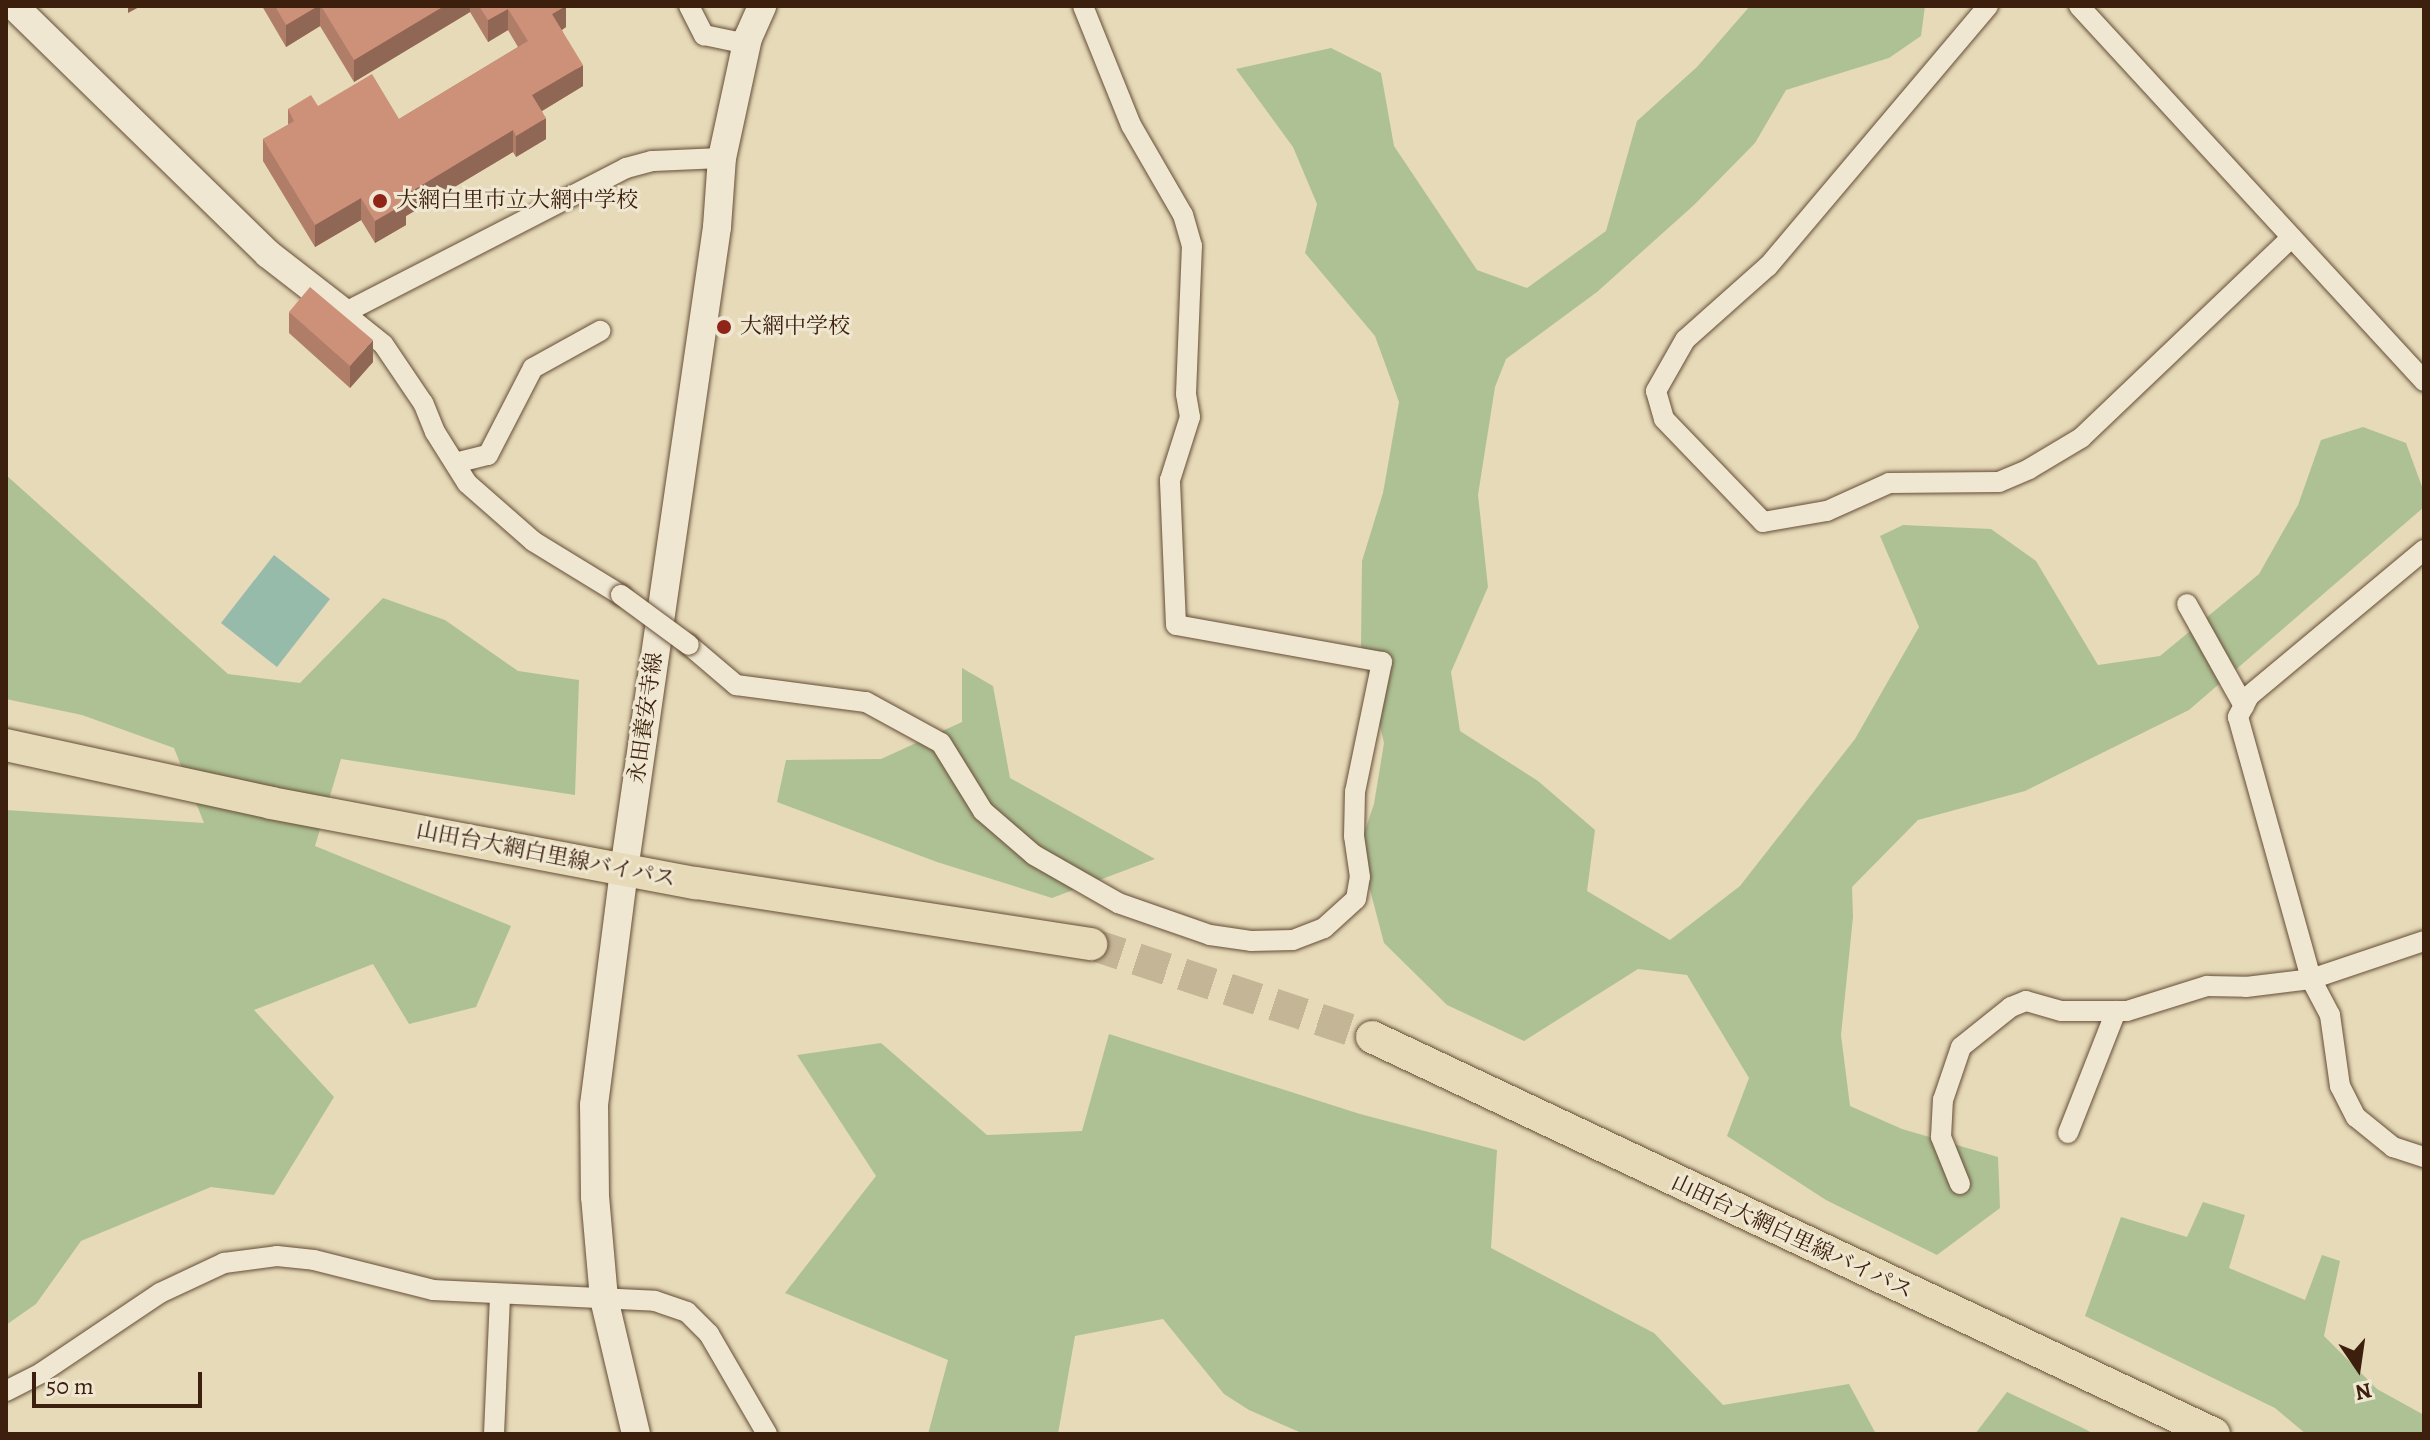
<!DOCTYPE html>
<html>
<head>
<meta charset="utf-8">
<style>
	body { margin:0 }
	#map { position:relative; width:2430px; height:1440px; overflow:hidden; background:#e6dab8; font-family:Alegreya,"Noto Serif JP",serif }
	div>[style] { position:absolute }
	.green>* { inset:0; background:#aec194 }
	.water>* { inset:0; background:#97bbaa }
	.primary-tunnel>* { height:32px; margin-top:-16px; transform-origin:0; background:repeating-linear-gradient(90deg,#c4b596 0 32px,transparent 0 48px) }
	.roads { filter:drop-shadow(0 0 2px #664e38) drop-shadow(0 0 2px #664e38) }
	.street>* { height:20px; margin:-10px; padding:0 10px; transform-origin:10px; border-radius:10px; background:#efe7d1 }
	.secondary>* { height:28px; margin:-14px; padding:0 14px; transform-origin:14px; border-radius:14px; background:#efe7d1 }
	.primary>* { height:32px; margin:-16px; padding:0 16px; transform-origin:16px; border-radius:16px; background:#e6dab8 }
	.bridges { filter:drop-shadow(0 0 2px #664e38) drop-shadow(0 0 2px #664e38) }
	.street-bridge>* { height:20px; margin:-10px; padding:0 10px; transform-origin:10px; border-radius:10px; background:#efe7d1 }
	.wall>* { inset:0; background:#b07d68 }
	.shaded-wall>* { inset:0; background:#906655 }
	.building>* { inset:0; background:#cd9179 }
	.dots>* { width:22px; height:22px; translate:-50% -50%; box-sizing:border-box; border:4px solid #efe7d1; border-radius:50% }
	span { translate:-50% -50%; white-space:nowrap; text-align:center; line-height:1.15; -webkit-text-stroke:6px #efe7d1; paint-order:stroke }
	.poi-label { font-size:22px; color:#3c200d }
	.left { translate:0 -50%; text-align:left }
	.street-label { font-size:22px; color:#3c200d }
	.frame { position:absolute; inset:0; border:8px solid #3c200d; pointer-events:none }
	.north { position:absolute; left:2318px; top:1328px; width:80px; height:80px; -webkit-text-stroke:6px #efe7d1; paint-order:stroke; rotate:167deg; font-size:22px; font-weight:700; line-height:32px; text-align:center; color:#3c200d }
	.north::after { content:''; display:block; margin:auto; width:28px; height:36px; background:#3c200d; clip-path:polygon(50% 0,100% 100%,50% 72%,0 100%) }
	.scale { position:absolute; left:32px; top:1372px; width:170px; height:36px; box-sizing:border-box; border:4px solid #3c200d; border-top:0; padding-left:10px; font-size:24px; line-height:28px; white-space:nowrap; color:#3c200d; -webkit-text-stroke:6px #efe7d1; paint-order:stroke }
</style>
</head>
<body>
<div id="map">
	<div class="green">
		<div style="clip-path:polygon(1750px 6px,1925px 6px,1921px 36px,1889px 58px,1786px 90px,1755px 143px,1694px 205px,1597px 292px,1506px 359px,1495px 387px,1478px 495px,1488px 587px,1451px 672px,1460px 731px,1538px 781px,1595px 830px,1587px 891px,1670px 940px,1740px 886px,1855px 739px,1919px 627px,1880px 536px,1903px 525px,1991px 529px,2036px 561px,2098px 665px,2160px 656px,2259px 574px,2298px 505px,2321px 440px,2363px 427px,2406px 443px,2424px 492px,2424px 507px,2189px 710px,2025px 791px,1918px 820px,1852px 887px,1853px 917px,1841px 1035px,1850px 1106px,1902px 1129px,1998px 1157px,2000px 1208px,1937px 1255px,1826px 1200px,1727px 1136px,1749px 1078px,1687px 975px,1638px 969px,1524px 1041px,1447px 1005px,1384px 943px,1359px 848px,1374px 804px,1384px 743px,1361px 645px,1362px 561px,1383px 493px,1399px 402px,1375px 336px,1305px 253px,1317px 204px,1293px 147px,1236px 69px,1331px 48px,1381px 73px,1394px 146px,1477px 270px,1527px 288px,1606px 231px,1637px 121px,1697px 67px)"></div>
		<div style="clip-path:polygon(6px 475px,228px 674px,300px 683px,383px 598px,445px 620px,518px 671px,579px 680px,575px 795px,341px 759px,315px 846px,511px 926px,476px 1007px,409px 1024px,373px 964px,254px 1010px,334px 1097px,274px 1195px,211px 1187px,81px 1241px,36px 1304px,6px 1325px,6px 810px,204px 823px,174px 748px,82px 715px,6px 699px)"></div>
		<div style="clip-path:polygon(962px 668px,993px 686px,1010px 778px,1155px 859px,1052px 898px,937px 862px,777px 802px,786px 760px,881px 759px,962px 722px)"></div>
		<div style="clip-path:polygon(1109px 1034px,1360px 1114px,1497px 1150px,1491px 1248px,1654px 1333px,1723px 1405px,1849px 1384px,1876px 1434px,1304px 1434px,1249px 1410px,1224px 1394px,1163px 1319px,1075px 1336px,1058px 1434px,928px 1434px,948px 1360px,785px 1293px,876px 1176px,797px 1055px,881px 1043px,987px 1135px,1082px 1131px)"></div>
		<div style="clip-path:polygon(2203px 1202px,2245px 1215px,2229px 1268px,2305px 1300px,2322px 1255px,2340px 1261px,2324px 1336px,2377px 1389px,2424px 1415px,2424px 1434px,2306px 1434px,2275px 1408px,2085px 1316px,2121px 1217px,2187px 1237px)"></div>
		<div style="clip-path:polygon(2007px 1392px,2083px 1428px,2094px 1434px,1975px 1434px)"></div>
	</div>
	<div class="water">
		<div style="clip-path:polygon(274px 555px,330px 599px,277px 667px,221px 623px)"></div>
	</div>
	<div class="primary-tunnel">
		<div style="left:1091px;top:944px;width:296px;rotate:18.3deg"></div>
	</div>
	<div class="roads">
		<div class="street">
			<div style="left:689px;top:6px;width:33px;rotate:63deg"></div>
			<div style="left:704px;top:35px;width:44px;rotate:11.8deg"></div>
			<div style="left:1988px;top:6px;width:341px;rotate:130.2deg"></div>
			<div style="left:1768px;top:266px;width:111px;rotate:138.3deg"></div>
			<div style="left:1685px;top:340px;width:59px;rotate:119.6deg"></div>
			<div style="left:1656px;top:391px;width:29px;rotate:74deg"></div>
			<div style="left:1664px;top:419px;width:143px;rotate:46.1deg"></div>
			<div style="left:1763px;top:522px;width:65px;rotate:-9.8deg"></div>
			<div style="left:1827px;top:511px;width:68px;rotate:-24.3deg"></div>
			<div style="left:1889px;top:483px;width:110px;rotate:-0.5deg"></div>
			<div style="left:1999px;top:482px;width:33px;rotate:-23deg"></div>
			<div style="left:2029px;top:469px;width:61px;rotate:-30.8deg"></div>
			<div style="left:2081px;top:438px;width:291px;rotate:-43.6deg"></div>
			<div style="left:2079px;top:6px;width:510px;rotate:47.39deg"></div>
			<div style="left:455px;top:463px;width:34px;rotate:-14deg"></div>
			<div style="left:488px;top:455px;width:98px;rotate:-62.7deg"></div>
			<div style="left:533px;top:368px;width:77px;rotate:-28.9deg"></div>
			<div style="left:2424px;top:550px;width:228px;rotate:140.2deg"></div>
			<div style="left:2249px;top:696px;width:24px;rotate:118deg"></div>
			<div style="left:2238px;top:717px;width:272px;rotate:74.4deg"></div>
			<div style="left:2311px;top:979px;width:41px;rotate:62.2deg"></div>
			<div style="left:2330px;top:1015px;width:72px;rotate:82deg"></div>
			<div style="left:2340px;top:1086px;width:35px;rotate:63deg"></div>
			<div style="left:2356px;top:1117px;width:48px;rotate:39deg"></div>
			<div style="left:2393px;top:1147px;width:33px;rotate:18deg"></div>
			<div style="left:621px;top:595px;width:103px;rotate:-148.5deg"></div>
			<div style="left:533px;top:541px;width:88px;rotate:-138.7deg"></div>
			<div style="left:467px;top:483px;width:60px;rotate:-122.1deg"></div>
			<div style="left:435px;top:432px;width:31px;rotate:-112deg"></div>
			<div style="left:423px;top:403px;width:71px;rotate:-124.1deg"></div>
			<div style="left:383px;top:344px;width:50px;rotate:-141.5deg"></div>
			<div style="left:344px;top:313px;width:317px;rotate:-27.2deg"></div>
			<div style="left:626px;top:168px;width:27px;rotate:-15deg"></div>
			<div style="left:652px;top:161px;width:70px;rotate:-2.5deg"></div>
			<div style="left:2187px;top:604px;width:117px;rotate:60.8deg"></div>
			<div style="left:689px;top:645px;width:62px;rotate:40.4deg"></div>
			<div style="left:736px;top:685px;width:131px;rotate:7.5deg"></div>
			<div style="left:866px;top:702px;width:85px;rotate:28.7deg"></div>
			<div style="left:941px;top:743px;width:80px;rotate:58.3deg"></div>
			<div style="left:983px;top:811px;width:67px;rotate:40.8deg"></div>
			<div style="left:1034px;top:855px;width:97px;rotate:29.7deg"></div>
			<div style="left:1118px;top:903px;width:97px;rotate:19.2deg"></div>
			<div style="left:1210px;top:935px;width:41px;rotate:8.3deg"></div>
			<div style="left:1251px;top:941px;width:42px;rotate:-1.4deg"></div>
			<div style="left:1293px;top:940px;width:33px;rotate:-21deg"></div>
			<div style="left:1324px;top:928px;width:43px;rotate:-42.2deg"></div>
			<div style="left:1356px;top:899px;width:22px;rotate:-80deg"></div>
			<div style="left:1360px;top:877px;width:41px;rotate:-98.3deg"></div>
			<div style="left:1354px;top:836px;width:44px;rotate:-88.7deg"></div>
			<div style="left:1355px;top:792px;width:133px;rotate:-78.3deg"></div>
			<div style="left:1382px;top:662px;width:209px;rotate:-169.8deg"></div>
			<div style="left:1176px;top:625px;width:145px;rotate:-92.4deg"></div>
			<div style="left:1170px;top:480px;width:66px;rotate:-72.4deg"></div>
			<div style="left:1190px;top:417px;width:23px;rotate:-100deg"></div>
			<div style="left:1186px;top:394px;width:148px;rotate:-87.7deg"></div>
			<div style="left:1192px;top:246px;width:32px;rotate:-106deg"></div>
			<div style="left:1183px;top:215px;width:104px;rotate:-120deg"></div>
			<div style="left:1131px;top:125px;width:128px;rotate:-112deg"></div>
			<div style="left:2068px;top:1133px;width:131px;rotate:-68.5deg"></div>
			<div style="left:1960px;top:1184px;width:51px;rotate:-112deg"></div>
			<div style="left:1941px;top:1137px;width:37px;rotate:-87deg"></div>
			<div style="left:1943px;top:1100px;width:56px;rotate:-71.2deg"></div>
			<div style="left:1961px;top:1047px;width:64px;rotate:-38.7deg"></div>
			<div style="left:2011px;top:1007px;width:16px;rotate:-22deg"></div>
			<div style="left:2026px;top:1001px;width:36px;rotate:16deg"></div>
			<div style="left:2061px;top:1011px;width:66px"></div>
			<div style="left:2127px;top:1011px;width:84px;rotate:-17.4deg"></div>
			<div style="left:2207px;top:986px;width:39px;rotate:1deg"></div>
			<div style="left:2246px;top:987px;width:65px;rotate:-7deg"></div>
			<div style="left:2311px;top:979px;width:119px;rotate:-18.6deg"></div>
			<div style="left:6px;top:1391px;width:39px;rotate:-27deg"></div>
			<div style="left:41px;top:1373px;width:143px;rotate:-33.9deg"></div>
			<div style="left:160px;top:1293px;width:71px;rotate:-25.1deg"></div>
			<div style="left:224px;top:1263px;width:53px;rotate:-7.5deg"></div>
			<div style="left:277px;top:1256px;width:37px;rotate:6deg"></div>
			<div style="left:314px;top:1260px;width:123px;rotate:14.1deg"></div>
			<div style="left:433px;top:1290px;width:222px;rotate:2.8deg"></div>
			<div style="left:655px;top:1301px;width:34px;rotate:19deg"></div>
			<div style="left:687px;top:1312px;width:31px;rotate:45deg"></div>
			<div style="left:709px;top:1334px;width:116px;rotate:59.9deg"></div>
			<div style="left:494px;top:1434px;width:140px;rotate:-87.5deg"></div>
		</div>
		<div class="secondary">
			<div style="left:14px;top:6px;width:355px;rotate:44.3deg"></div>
			<div style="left:268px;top:254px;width:96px;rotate:37.8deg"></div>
			<div style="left:636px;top:1434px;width:139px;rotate:-103.3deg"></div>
			<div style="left:604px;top:1299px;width:102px;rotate:-95deg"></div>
			<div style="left:595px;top:1197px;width:92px;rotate:-90.6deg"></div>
			<div style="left:594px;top:1105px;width:237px;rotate:-82.7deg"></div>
			<div style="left:624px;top:870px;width:650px;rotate:-81.77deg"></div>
			<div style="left:717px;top:227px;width:69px;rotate:-85.9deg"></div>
			<div style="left:722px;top:158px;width:123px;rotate:-77.8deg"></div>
			<div style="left:748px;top:38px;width:35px;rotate:-66deg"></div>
		</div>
		<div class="primary">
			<div style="left:6px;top:745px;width:271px;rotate:12.3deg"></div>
			<div style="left:271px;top:803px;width:432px;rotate:10.7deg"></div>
			<div style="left:696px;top:883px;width:400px;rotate:8.8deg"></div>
			<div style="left:1372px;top:1037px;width:931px;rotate:25.24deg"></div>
		</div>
	</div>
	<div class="bridges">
		<div class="street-bridge">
			<div style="left:621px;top:595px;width:84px;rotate:36.3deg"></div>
		</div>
	</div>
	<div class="wall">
		<div style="clip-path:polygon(262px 6px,566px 6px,566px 27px,562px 30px,583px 86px,542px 111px,546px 139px,516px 157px,513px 152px,406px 216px,406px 225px,375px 243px,361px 220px,315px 247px,263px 161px,263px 139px,288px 125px,288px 109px,318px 106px,399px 119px,518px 47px,508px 30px,488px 42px,470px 12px,354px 82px,320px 26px,286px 47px)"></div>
		<div style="clip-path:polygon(289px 312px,373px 362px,350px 388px,289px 333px)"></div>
	</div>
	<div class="shaded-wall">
		<div style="clip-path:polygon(128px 6px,141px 6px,128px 13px)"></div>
		<div style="clip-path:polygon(318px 6px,320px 6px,320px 26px,286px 47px,286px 25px)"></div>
		<div style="clip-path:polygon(444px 6px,470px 6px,470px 12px,354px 82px,354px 60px)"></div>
		<div style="clip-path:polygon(566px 6px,566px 27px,552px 36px,552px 14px)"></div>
		<div style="clip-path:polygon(508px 9px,508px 30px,488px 42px,488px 20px)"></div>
		<div style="clip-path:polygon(583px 65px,583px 86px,532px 117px,532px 95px)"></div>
		<div style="clip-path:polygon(546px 118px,546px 139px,516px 157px,516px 136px)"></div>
		<div style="clip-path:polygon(513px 130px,513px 152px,406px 216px,406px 225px,375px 243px,375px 221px,402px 197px)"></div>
		<div style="clip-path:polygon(361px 198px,361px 220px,315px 247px,315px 225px)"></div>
		<div style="clip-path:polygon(373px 340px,373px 362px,350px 388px,350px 366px)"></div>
	</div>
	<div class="building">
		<div style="clip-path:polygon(275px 6px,318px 6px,286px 25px)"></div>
		<div style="clip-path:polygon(321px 6px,444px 6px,354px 60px)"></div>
		<div style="clip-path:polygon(479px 6px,566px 6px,552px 14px,583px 65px,532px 95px,546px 118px,516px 136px,513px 130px,402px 197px,406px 203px,375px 221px,361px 198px,315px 225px,263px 139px,294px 121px,288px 109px,311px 95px,318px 106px,372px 74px,399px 119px,528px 41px,508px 9px,488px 20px)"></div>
		<div style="clip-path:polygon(310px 287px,373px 340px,350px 366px,289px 312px)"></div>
	</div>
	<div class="dots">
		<div style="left:380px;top:201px;background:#8f2418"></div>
		<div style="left:724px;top:327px;background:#8f2418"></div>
	</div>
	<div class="poi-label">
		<span class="left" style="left:396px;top:201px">大網白里市立大網中学校</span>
		<span class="left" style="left:740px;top:327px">大網中学校</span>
	</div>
	<div class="street-label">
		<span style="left:646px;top:718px;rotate:-82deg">永田養安寺線</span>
		<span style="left:546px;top:855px;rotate:11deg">山田台大網白里線バイパス</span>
		<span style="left:1792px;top:1237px;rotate:25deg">山田台大網白里線バイパス</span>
	</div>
	<div class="frame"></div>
	<div class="north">N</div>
	<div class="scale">50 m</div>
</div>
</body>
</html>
